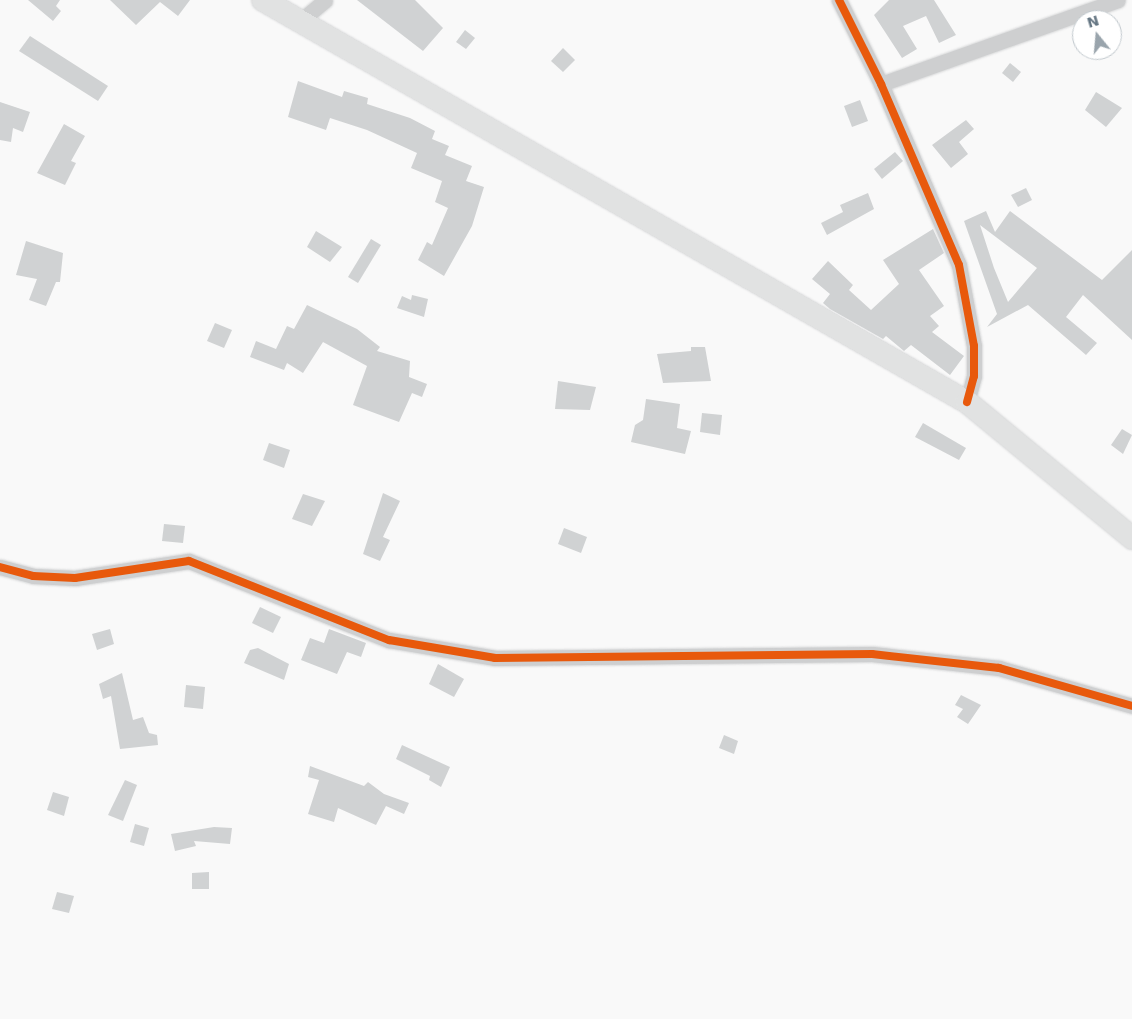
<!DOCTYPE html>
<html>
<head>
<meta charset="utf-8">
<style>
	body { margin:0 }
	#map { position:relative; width:1132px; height:1019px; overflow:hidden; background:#f9f9f9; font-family:"DejaVu Sans",sans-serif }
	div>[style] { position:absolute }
	.building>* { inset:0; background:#d0d2d3 }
	.roads { filter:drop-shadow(0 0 1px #d5d6d7) drop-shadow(0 0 1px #d5d6d7) }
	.minor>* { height:15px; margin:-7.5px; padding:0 7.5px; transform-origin:7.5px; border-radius:7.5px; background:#cecfd0 }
	.secondary>* { height:22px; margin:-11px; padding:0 11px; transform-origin:11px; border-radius:11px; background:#e1e2e2 }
	.cycleway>* { height:8px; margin:-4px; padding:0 4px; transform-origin:4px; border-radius:4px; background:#e8590c }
	span { translate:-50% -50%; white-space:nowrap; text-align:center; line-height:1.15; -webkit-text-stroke:5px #fff; paint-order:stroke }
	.north { position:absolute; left:1072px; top:10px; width:50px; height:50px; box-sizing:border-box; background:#fff; border:1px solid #c1c8cd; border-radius:50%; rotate:343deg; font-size:14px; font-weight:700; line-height:20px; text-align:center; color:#657683 }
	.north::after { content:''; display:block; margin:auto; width:18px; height:22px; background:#99a4ac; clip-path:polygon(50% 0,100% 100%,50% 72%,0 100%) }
</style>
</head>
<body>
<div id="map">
	<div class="building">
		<div style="clip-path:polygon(28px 0,60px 0,56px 6px,61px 11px,53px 21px)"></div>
		<div style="clip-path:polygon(110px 0,190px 0,178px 16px,160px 2px,136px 25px)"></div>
		<div style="clip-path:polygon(357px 0,415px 0,443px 28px,423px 51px)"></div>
		<div style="clip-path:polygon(889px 0,934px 0,956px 35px,939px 43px,926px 16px,903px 26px,917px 49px,902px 58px,874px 15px)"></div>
		<div style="clip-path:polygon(465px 30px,475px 38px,466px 49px,456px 42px)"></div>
		<div style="clip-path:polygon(30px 36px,108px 86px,98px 101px,19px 51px)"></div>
		<div style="clip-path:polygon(563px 48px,575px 60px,563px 72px,551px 61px)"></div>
		<div style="clip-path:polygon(1010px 63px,1021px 72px,1013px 82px,1002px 73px)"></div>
		<div style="clip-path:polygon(298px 81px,342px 97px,344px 91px,368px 98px,367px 104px,410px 118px,435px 131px,432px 139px,449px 146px,445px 155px,472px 166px,466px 181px,484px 187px,472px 226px,444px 276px,418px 260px,427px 242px,432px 245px,448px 208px,435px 202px,442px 181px,411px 168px,417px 153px,367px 130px,330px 118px,326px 130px,288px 117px)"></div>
		<div style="clip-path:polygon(1096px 92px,1122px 108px,1106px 127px,1085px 110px)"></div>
		<div style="clip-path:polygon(860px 100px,868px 121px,852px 127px,844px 106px)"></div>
		<div style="clip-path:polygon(0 102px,30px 112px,23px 132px,13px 128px,11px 142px,0 140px)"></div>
		<div style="clip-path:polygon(966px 120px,974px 129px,959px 142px,968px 154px,951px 168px,932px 145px)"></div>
		<div style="clip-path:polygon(64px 124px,85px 136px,71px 161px,76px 163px,65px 185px,37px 173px)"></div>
		<div style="clip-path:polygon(895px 152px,903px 161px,882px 179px,874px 169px)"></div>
		<div style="clip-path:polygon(1026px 188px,1032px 200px,1018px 207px,1011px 195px)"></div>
		<div style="clip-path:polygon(868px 193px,874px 209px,827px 235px,821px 223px,843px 212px,840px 205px)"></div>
		<div style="clip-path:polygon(evenodd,986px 211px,995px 232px,1010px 211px,1102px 280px,1132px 250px,1132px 340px,1083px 295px,1066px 317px,1097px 343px,1086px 355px,1028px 305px,987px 327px,997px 314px,964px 221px,986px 211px,980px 225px,1037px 268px,1008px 302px,994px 268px,980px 225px)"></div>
		<div style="clip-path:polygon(933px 229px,944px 253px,919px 270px,944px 306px,930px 316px,939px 326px,932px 332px,964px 356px,950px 375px,911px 345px,904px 351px,886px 336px,883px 339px,830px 309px,823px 303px,830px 294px,812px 279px,828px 261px,853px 285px,849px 290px,871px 310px,899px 284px,883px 260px)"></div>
		<div style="clip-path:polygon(316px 231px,342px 247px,330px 262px,307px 247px)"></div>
		<div style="clip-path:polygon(371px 239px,381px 245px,358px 283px,348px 277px)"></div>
		<div style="clip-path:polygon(26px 241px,63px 253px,60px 282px,56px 282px,46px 306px,29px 300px,37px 279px,16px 275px)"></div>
		<div style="clip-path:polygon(412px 295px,428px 299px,424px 317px,397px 308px,402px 296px,411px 300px)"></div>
		<div style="clip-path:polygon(307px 305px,357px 329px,380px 347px,377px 351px,410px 361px,409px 377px,427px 384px,422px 397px,412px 393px,399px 422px,353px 405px,367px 366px,323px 342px,303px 373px,287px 363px,284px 370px,250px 357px,256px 341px,276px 349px,287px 326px,294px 329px)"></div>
		<div style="clip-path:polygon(215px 323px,232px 330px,224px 348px,207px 341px)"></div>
		<div style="clip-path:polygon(691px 347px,705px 347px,711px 381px,663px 383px,657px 354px,691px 351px)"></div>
		<div style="clip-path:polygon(558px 381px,596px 387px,590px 410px,555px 409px)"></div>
		<div style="clip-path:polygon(646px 399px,680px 404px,677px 428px,691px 431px,685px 454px,631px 442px,635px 425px,643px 420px)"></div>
		<div style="clip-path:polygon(702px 413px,722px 415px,720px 435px,700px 432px)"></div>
		<div style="clip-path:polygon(923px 423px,966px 448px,959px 460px,915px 437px)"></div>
		<div style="clip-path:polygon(1122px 429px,1132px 435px,1123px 454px,1111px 445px)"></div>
		<div style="clip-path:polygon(269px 443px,290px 450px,284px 468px,263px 460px)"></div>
		<div style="clip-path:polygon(383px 493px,400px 501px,383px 537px,390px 540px,380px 561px,363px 554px)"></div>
		<div style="clip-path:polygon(303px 494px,325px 501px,312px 526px,292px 519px)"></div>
		<div style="clip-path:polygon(164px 524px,185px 526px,183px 543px,162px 541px)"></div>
		<div style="clip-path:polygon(564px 528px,587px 537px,581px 553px,558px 544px)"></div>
		<div style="clip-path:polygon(260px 607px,281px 617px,273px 633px,252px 623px)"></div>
		<div style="clip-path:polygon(110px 629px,114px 644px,97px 650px,92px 634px)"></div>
		<div style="clip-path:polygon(329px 629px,366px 643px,361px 657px,347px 652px,337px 674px,301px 660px,310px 638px,324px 643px)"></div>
		<div style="clip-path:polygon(258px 648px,289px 664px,284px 680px,244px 663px,250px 650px)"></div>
		<div style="clip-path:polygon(438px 664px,464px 679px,454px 697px,429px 684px)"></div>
		<div style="clip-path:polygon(122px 673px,133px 720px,143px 717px,149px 733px,157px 735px,158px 745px,120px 749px,111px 696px,103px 699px,99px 684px)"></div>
		<div style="clip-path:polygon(186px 685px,205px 687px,203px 709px,184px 707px)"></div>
		<div style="clip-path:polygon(961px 695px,981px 705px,968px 724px,957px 717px,963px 709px,955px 705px)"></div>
		<div style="clip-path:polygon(724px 735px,738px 741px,734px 754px,719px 748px)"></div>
		<div style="clip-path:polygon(402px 745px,450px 767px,441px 787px,429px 780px,430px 776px,396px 759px)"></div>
		<div style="clip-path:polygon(310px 766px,364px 786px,368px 782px,384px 794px,409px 803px,404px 814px,386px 806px,376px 825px,338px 808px,334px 822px,308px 814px,319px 780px,308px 777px)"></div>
		<div style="clip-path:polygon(125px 780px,137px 785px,123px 821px,108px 815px)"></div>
		<div style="clip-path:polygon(53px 792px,69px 797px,64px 816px,47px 810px)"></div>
		<div style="clip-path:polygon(135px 824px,149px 828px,144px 846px,130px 842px)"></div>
		<div style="clip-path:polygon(214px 827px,232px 828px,230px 844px,194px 841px,196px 846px,175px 851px,171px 834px)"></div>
		<div style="clip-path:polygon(209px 872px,209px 889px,192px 889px,192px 873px)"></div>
		<div style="clip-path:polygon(57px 892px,74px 896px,69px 913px,52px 909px)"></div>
	</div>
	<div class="roads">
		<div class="minor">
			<div style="left:839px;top:0;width:94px;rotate:63.4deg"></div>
			<div style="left:881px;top:84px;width:197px;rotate:66.7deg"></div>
			<div style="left:959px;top:265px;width:82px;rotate:79.5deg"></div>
			<div style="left:974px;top:346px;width:30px;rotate:90deg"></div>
			<div style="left:974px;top:376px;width:27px;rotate:105deg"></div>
			<div style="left:298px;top:23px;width:35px;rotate:-40deg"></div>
			<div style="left:881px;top:84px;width:251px;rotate:-19.5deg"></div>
			<div style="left:0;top:567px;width:34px;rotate:15deg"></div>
			<div style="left:33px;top:576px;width:42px;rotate:2.7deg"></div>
			<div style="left:75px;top:578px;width:115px;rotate:-8.5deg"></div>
			<div style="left:189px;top:561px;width:215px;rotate:21.6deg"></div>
			<div style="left:389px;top:640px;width:108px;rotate:9.6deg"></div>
			<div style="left:495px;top:658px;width:377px;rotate:-0.6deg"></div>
			<div style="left:872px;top:654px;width:128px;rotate:6.3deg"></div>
			<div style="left:999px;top:668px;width:138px;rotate:15.9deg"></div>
		</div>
		<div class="secondary">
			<div style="left:263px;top:0;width:811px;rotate:29.73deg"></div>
			<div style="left:967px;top:402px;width:214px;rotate:39.5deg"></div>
		</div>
	</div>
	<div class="cycleway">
		<div style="left:839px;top:0;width:94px;rotate:63.4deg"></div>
		<div style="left:881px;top:84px;width:197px;rotate:66.7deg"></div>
		<div style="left:959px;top:265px;width:82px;rotate:79.5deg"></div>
		<div style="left:974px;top:346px;width:30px;rotate:90deg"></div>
		<div style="left:974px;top:376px;width:27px;rotate:105deg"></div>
		<div style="left:0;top:567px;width:34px;rotate:15deg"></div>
		<div style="left:33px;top:576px;width:42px;rotate:2.7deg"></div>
		<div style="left:75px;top:578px;width:115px;rotate:-8.5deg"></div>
		<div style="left:189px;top:561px;width:215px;rotate:21.6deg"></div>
		<div style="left:389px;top:640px;width:108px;rotate:9.6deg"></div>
		<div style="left:495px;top:658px;width:377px;rotate:-0.6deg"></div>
		<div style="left:872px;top:654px;width:128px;rotate:6.3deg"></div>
		<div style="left:999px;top:668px;width:138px;rotate:15.9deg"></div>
	</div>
	<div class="north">N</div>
</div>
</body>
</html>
